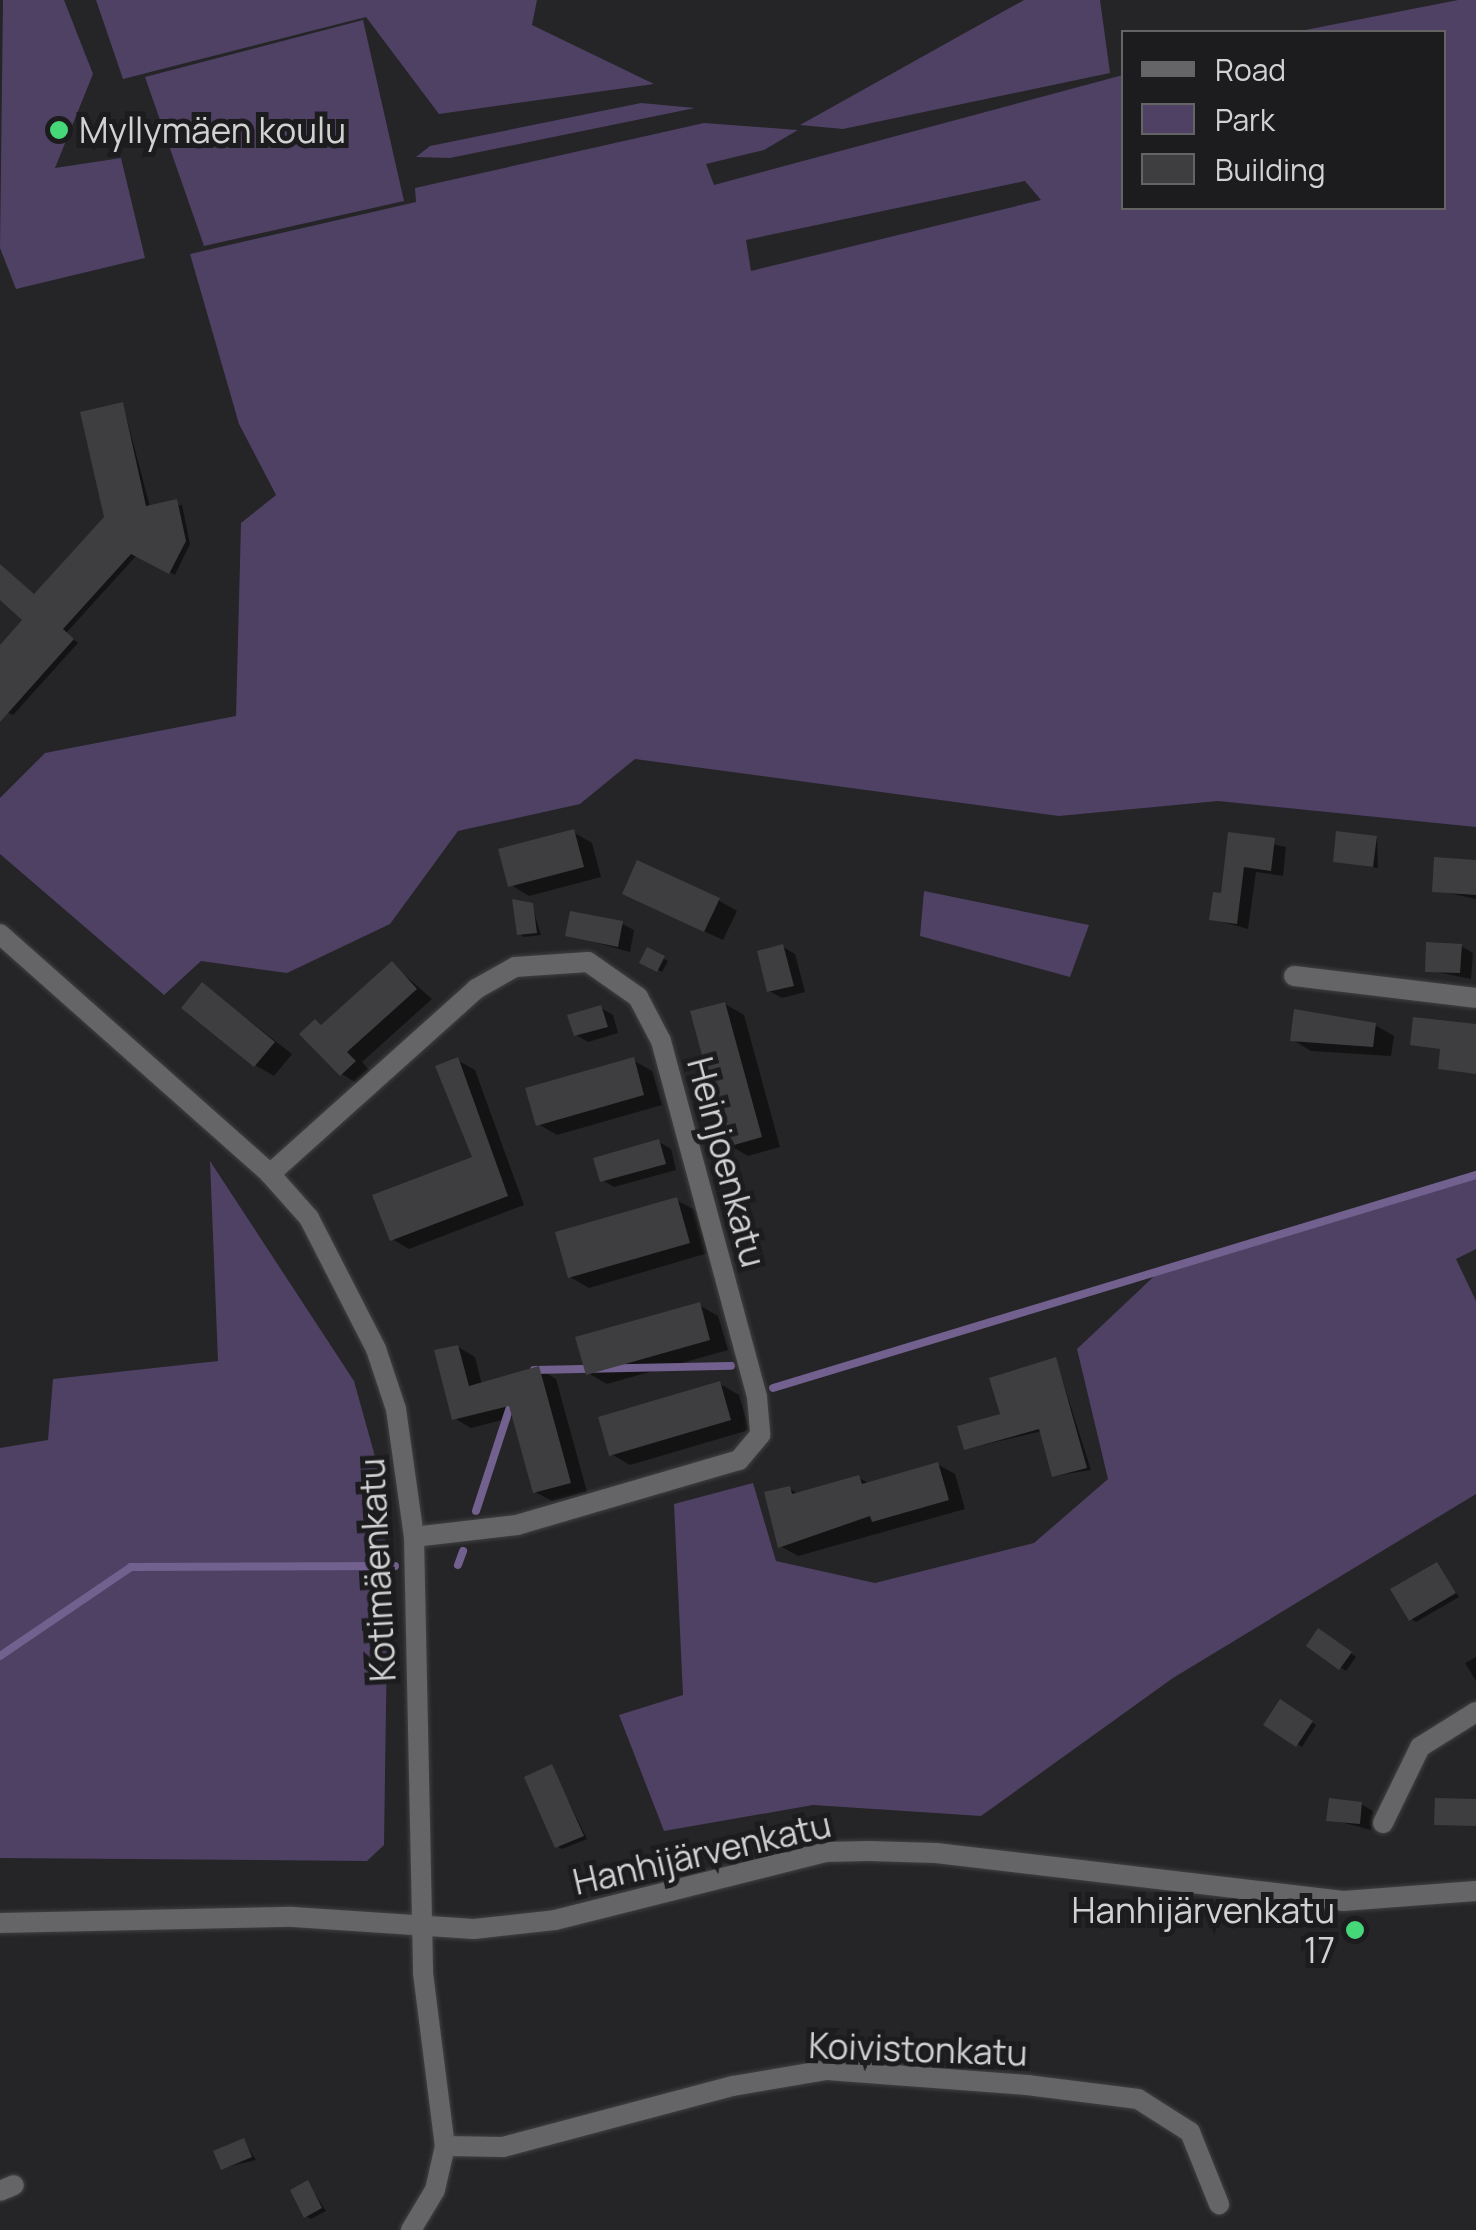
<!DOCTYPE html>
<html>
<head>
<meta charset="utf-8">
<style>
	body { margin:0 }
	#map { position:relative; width:1476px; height:2230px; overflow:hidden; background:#252427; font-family:Manrope,sans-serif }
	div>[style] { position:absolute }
	.green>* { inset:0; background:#4e4164 }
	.shadow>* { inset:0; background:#0007 }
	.stream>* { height:8px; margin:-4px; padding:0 4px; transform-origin:4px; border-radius:4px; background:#72618f }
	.building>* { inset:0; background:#3e3d40 }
	.roads { filter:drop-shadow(0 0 2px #414042) drop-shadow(0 0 2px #414042) }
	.minor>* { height:20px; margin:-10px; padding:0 10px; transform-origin:10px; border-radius:10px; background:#656466 }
	.tertiary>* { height:20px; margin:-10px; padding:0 10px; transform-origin:10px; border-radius:10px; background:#656466 }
	.dots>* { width:28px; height:28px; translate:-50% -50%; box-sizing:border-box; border:5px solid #1c1b1d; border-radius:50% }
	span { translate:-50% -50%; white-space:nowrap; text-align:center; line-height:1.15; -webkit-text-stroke:10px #1c1b1d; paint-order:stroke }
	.poi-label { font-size:35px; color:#d1d1d2 }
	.left { translate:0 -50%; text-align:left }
	.right { translate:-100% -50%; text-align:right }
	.street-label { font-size:35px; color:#d1d1d2 }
	.legend { position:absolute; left:1121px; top:30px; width:325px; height:180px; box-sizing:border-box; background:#1c1b1d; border:2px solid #646465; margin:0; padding:12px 18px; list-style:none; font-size:30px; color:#d1d1d2 }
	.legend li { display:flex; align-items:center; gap:20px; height:50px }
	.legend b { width:50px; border:2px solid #646465 }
</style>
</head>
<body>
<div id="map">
	<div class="green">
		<div style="clip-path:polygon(3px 0,64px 0,93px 74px,55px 168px,121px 158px,145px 258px,16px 289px,0 248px)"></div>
		<div style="clip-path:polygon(96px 0,537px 0,532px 25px,654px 84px,439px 114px,366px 17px,123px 79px)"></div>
		<div style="clip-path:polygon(1024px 0,1100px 0,1110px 73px,843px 129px,800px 125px)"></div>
		<div style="clip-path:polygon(evenodd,1458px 0,1476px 0,1476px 827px,1218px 801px,1059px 816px,635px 759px,580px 804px,458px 831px,390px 924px,287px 973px,201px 961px,164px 995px,0 854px,0 798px,45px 753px,236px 716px,241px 523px,276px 495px,239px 424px,190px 254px,416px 202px,415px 188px,704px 123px,798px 130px,764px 150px,706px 164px,714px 185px,1123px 75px,1124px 208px,1444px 208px,1444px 32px,1295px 32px,1458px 0,1025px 181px,1041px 200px,751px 271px,746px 240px,1025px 181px)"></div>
		<div style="clip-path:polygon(363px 20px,404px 201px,204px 246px,145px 77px)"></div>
		<div style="clip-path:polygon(641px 103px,695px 108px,450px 158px,416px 157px,430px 146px)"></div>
		<div style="clip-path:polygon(924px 891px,1089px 925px,1070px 977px,920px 936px)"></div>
		<div style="clip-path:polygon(210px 1161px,354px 1381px,379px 1471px,388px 1571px,384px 1845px,367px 1861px,0 1858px,0 1448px,48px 1440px,53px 1379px,218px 1361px)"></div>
		<div style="clip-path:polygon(1476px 1175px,1476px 1249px,1456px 1259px,1476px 1301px,1476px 1494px,1173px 1678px,981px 1816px,813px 1805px,664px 1831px,619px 1715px,683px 1695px,674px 1504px,753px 1483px,776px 1561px,875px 1583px,1034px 1543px,1108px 1479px,1077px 1349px,1166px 1265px)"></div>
	</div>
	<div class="shadow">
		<div style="clip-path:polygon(123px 404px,150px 507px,182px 505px,190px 544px,175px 575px,137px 555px,66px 633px,78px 643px,13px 715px,0 709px,0 648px,26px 620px,0 596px,0 565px,35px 597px,107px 518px)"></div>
		<div style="clip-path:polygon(573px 832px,592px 843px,601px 877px,529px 896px,511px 885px)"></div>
		<div style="clip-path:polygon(1230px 835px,1286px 847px,1283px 876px,1256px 872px,1248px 929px,1212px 919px,1223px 895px)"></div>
		<div style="clip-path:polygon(1377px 838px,1378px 868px,1335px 861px)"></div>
		<div style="clip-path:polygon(1476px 863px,1476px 899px,1434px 890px)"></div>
		<div style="clip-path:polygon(718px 900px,737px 911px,723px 940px,643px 903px)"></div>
		<div style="clip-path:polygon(532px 905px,541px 935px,524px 937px,519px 934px)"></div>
		<div style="clip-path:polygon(622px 924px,634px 930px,630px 952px,568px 935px)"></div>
		<div style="clip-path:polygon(1461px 946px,1473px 953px,1471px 979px,1427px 970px)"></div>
		<div style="clip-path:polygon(783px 947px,795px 954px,805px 992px,782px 998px,769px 991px)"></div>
		<div style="clip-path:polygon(648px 951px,668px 961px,662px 972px,642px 962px)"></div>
		<div style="clip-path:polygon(392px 964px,432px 999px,362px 1062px,371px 1072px,358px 1084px,342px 1074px,323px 1027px)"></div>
		<div style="clip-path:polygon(203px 985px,292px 1054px,274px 1076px,255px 1065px)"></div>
		<div style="clip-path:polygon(725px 1004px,744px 1015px,780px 1147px,748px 1156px,729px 1145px)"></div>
		<div style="clip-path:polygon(601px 1008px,613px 1015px,618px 1033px,588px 1042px,576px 1035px)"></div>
		<div style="clip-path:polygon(1375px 1025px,1394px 1036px,1391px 1056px,1311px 1051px,1293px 1040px)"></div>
		<div style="clip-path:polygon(457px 1060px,475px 1070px,524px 1205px,409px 1249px,392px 1239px,475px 1158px)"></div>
		<div style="clip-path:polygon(633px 1060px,652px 1071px,662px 1105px,557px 1135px,538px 1124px)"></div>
		<div style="clip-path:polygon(659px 1142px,671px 1149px,676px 1170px,614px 1187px,602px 1180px)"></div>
		<div style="clip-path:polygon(676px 1200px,695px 1210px,708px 1253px,589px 1288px,570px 1277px)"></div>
		<div style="clip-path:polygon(699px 1305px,718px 1316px,728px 1350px,607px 1384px,588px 1373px)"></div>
		<div style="clip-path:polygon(458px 1347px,475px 1357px,482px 1385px,539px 1369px,556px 1379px,587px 1492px,552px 1501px,535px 1492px,514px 1417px,471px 1428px,454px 1418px)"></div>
		<div style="clip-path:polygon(1056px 1360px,1091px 1470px,1054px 1476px,1042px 1431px,966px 1449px)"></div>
		<div style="clip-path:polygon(720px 1384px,739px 1395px,749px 1430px,630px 1465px,611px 1454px)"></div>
		<div style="clip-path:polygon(937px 1464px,955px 1474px,965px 1509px,798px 1556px,780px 1546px,790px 1489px,800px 1495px,859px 1478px,870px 1484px)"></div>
		<div style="clip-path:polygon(1437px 1565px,1459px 1597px,1416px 1622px,1411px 1619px)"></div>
		<div style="clip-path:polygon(1324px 1634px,1356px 1657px,1346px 1671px,1309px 1646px)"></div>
		<div style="clip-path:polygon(1476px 1657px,1476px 1681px,1465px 1663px)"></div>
		<div style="clip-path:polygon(1280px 1702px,1316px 1725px,1302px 1747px,1266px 1724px)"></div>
		<div style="clip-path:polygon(552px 1767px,587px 1839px,562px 1849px,557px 1846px)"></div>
		<div style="clip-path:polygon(1361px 1804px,1373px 1811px,1371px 1830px,1329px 1819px)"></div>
		<div style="clip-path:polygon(244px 2141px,256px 2160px,223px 2168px)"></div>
		<div style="clip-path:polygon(308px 2183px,326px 2211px,311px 2219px,306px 2216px)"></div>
	</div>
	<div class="stream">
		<div style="left:534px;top:1370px;width:197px;rotate:-1.2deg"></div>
		<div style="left:773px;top:1388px;width:735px;rotate:-16.86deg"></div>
		<div style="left:476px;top:1511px;width:116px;rotate:-71.9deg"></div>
		<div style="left:458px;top:1565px;width:15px;rotate:-70deg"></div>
		<div style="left:0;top:1656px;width:158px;rotate:-34.2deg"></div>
		<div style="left:131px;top:1567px;width:264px;rotate:-0.2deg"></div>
	</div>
	<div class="building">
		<div style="clip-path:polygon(123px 402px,146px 506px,177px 499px,186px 541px,169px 574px,131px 554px,63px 629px,74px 639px,0 722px,0 645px,22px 620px,0 600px,0 564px,34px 594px,104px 517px,80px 412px)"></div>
		<div style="clip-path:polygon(574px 829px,584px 867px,508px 887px,498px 849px)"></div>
		<div style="clip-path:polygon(1336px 831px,1377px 836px,1373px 867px,1333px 862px)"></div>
		<div style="clip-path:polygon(1228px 832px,1275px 838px,1271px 871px,1244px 867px,1237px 924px,1209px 920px,1213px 892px,1221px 893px)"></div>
		<div style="clip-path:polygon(1434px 857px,1476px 860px,1476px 895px,1432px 892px)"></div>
		<div style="clip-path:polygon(637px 860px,720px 898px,704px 932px,622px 894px)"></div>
		<div style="clip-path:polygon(512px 899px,533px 903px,537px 933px,517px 935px)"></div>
		<div style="clip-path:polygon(570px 911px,623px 921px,618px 947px,565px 936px)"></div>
		<div style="clip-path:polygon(1426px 942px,1462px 944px,1460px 973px,1425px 972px)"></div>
		<div style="clip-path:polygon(783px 944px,794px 986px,767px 992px,757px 951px)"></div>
		<div style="clip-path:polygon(647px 947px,665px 956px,657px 972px,639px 963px)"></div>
		<div style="clip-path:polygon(392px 961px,417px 989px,347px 1052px,356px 1061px,340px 1076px,299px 1034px,315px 1019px,321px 1025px)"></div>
		<div style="clip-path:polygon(202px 982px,275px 1042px,254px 1067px,181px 1008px)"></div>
		<div style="clip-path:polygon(725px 1002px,762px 1137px,727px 1147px,690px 1011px)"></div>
		<div style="clip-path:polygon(601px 1005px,608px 1027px,574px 1036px,567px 1015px)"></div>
		<div style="clip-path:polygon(1294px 1009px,1376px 1023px,1373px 1047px,1290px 1041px)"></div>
		<div style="clip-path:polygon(1413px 1017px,1476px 1024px,1476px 1074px,1438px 1069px,1440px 1049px,1410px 1045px)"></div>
		<div style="clip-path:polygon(458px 1057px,508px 1196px,390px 1241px,372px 1195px,472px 1157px,435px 1066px)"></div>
		<div style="clip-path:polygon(634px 1057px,644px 1095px,536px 1126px,525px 1088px)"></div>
		<div style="clip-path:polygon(659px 1139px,666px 1164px,600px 1182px,593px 1158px)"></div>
		<div style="clip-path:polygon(677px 1197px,690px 1243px,568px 1278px,555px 1232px)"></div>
		<div style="clip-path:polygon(700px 1302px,710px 1340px,586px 1375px,575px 1337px)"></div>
		<div style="clip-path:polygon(458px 1345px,469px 1386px,539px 1366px,571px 1483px,533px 1493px,509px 1406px,452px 1420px,434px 1350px)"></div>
		<div style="clip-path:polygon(1056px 1357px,1087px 1468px,1052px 1477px,1039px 1429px,964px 1450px,957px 1426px,1000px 1414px,989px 1378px)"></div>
		<div style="clip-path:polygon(720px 1381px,731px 1420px,609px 1456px,598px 1417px)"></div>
		<div style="clip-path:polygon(938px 1462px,949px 1500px,872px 1522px,870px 1516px,778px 1548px,764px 1492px,790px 1486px,792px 1494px,859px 1475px,862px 1484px)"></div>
		<div style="clip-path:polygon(1437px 1562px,1456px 1593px,1409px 1621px,1390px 1589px)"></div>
		<div style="clip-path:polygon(1318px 1628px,1352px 1652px,1339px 1670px,1306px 1646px)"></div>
		<div style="clip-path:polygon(1280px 1699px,1313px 1721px,1296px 1747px,1263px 1725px)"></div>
		<div style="clip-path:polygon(552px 1764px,584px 1836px,555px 1848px,524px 1777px)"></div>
		<div style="clip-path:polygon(1329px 1798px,1362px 1802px,1360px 1824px,1326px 1821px)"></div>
		<div style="clip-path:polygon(1435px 1798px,1476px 1799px,1476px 1826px,1434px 1825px)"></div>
		<div style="clip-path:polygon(244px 2138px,252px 2157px,221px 2170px,213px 2151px)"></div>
		<div style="clip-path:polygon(308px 2180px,322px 2208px,304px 2218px,290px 2190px)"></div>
	</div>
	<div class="roads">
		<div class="minor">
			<div style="left:0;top:934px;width:361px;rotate:41.6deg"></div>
			<div style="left:270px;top:1174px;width:59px;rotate:48.4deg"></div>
			<div style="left:309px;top:1218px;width:147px;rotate:62.9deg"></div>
			<div style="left:376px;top:1349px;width:63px;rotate:71.6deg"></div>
			<div style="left:396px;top:1409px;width:129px;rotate:82deg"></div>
			<div style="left:414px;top:1537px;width:436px;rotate:88.8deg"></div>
			<div style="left:423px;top:1973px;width:174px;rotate:82.8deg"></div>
			<div style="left:445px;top:2146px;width:45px;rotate:102.8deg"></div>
			<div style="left:435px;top:2190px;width:47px;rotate:121deg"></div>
			<div style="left:1294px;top:976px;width:183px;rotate:6.9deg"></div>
			<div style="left:270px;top:1174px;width:277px;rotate:-41.9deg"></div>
			<div style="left:476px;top:989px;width:45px;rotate:-29.4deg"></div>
			<div style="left:515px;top:967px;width:73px;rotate:-3.9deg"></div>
			<div style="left:588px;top:962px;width:61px;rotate:35deg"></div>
			<div style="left:638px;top:997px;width:50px;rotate:62.4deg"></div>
			<div style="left:661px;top:1041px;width:369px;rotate:74.9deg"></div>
			<div style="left:757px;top:1397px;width:38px;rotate:85deg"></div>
			<div style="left:760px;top:1435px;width:33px;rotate:130deg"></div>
			<div style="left:739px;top:1460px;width:231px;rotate:163.7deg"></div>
			<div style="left:517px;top:1525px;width:104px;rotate:173.4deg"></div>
			<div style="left:1383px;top:1823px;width:85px;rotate:-64deg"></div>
			<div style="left:1420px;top:1747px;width:66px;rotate:-32deg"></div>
			<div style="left:445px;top:2146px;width:58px;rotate:1deg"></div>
			<div style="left:503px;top:2147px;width:238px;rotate:-14.9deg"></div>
			<div style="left:733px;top:2086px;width:95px;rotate:-9.7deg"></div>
			<div style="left:827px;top:2070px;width:201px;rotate:4.3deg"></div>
			<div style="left:1027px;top:2085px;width:112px;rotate:7.2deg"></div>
			<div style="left:1138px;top:2099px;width:62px;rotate:32.4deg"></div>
			<div style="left:1190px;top:2132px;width:78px;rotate:68.1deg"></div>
			<div style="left:0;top:2191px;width:15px;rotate:-23deg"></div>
		</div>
		<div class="tertiary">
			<div style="left:0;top:1923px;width:293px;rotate:-1.2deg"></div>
			<div style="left:293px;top:1917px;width:181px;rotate:3.8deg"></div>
			<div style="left:474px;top:1929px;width:81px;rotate:-6.3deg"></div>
			<div style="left:555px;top:1920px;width:278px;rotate:-14.1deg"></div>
			<div style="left:825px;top:1852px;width:44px;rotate:-1.3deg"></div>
			<div style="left:869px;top:1851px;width:67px;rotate:1.7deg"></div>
			<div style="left:936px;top:1853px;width:410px;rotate:6.7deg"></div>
			<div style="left:1343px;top:1901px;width:133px;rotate:-4.3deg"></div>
		</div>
	</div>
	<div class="dots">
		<div style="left:59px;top:130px;background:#46d779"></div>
		<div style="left:1355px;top:1930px;background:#46d779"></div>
	</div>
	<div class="poi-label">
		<span class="left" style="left:79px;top:130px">Myllymäen koulu</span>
		<span class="right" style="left:1335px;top:1930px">Hanhijärvenkatu<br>17</span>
	</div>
	<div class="street-label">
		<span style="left:727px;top:1162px;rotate:75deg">Heinjoenkatu</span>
		<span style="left:377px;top:1570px;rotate:-93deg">Kotimäenkatu</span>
		<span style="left:702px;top:1853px;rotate:-13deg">Hanhijärvenkatu</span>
		<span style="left:918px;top:2049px;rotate:2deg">Koivistonkatu</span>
	</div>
	<ul class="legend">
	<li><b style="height:12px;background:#656466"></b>Road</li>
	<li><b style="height:28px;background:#4e4164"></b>Park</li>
	<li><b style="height:28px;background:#3e3d40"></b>Building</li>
	</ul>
</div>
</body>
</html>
